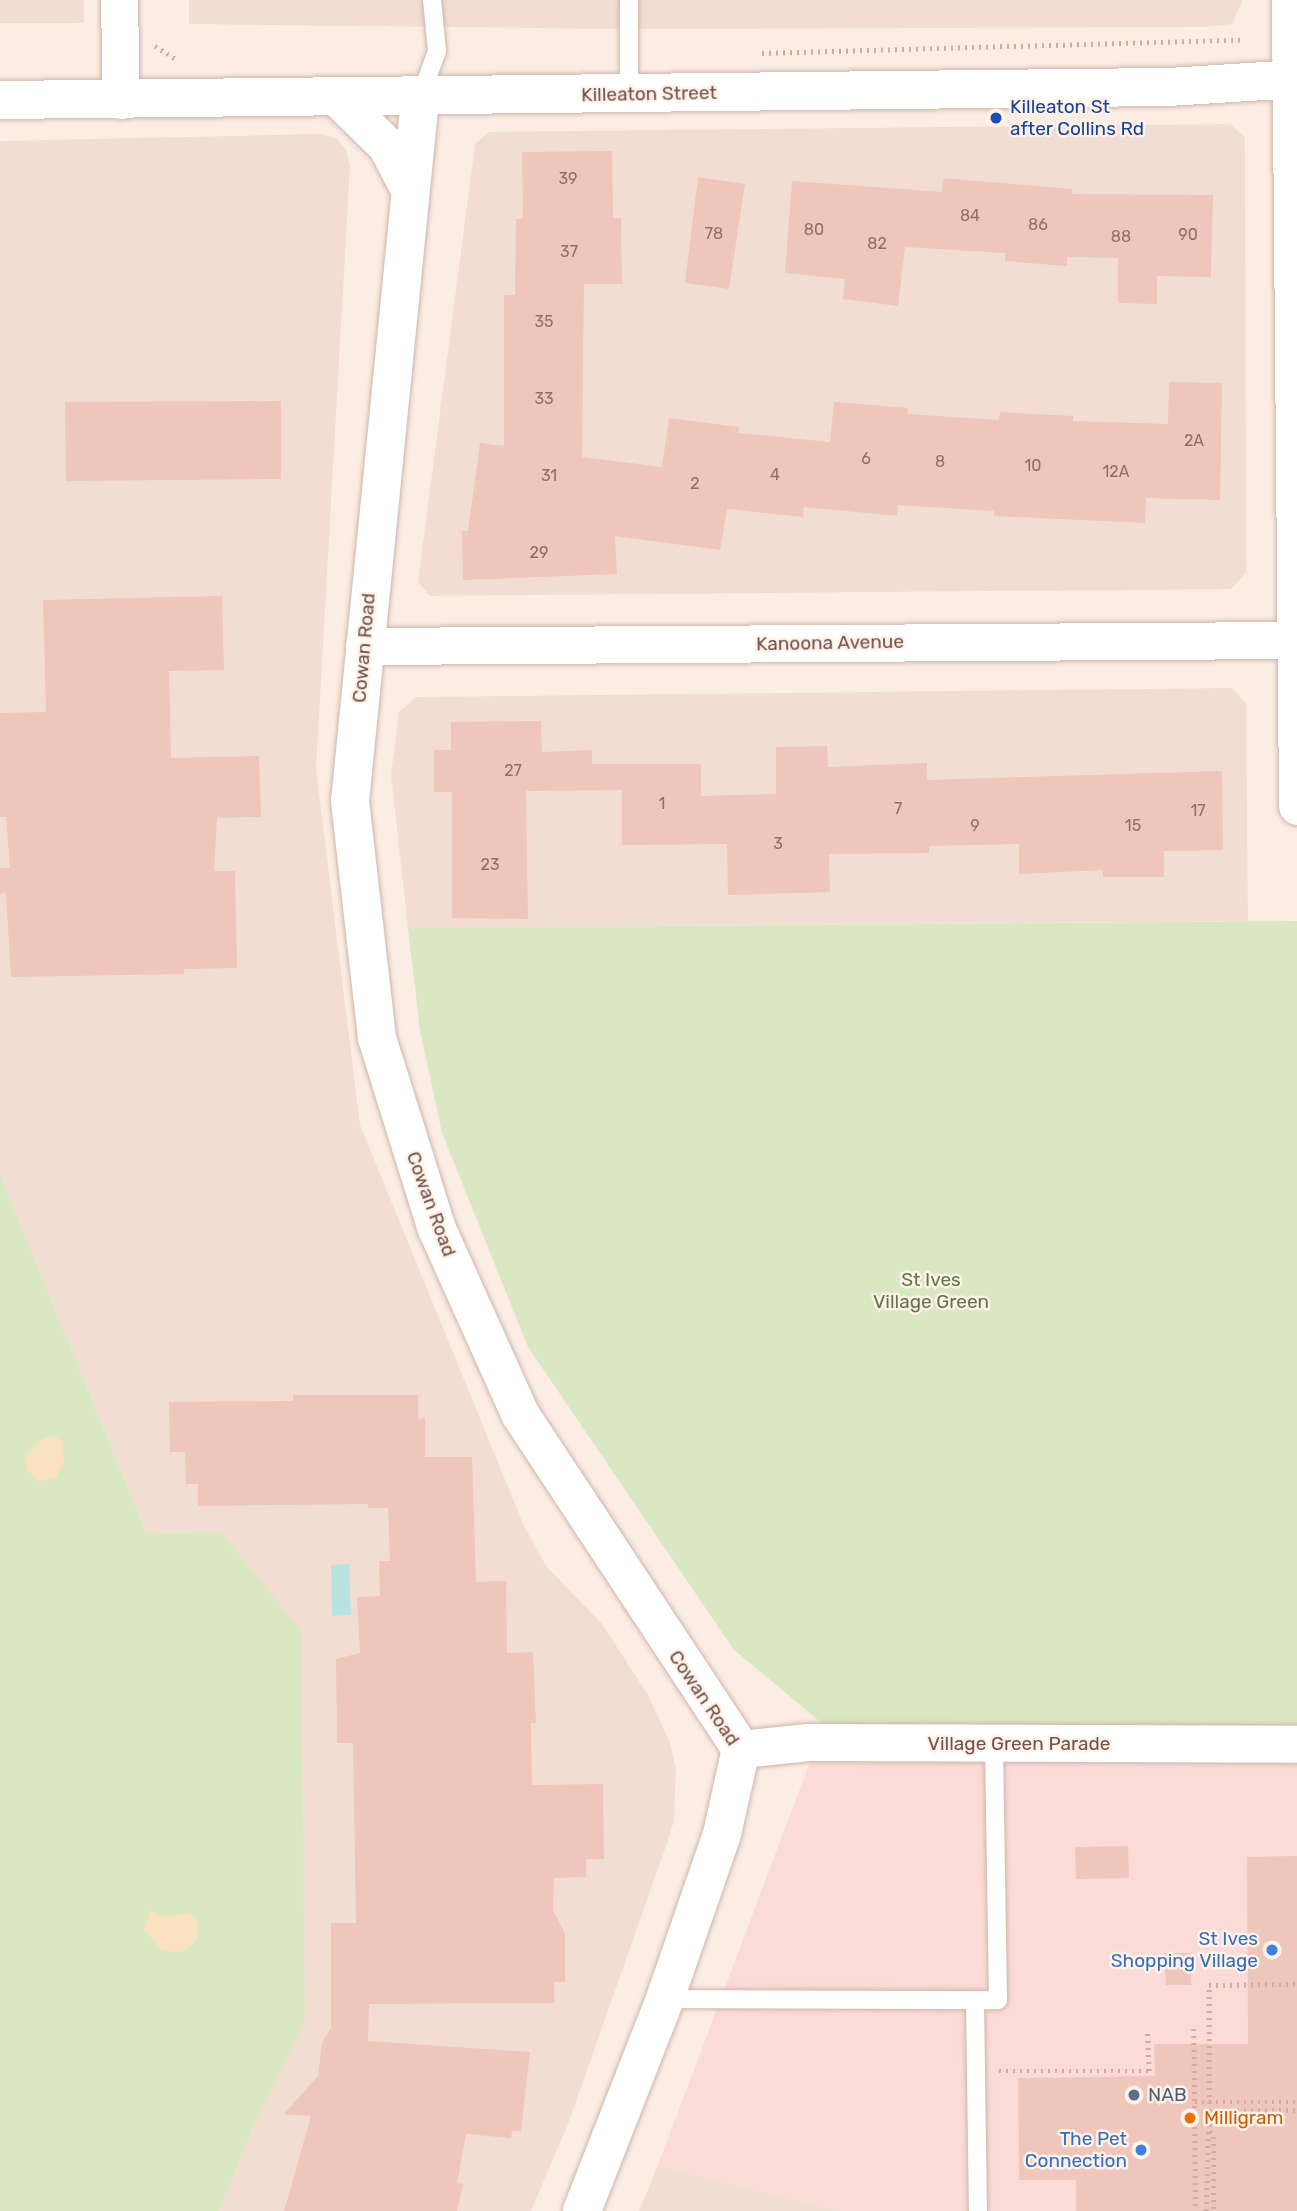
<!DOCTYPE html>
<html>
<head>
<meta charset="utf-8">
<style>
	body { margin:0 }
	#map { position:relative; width:1297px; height:2211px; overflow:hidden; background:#fbede3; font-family:Rubik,sans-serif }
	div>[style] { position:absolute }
	.residential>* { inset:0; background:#f2ddd2 }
	.commercial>* { inset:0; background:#fbdbd7 }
	.green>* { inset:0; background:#d9e8c3 }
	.sand>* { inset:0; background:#f9e0bf }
	.water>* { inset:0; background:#b9e3e1 }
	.building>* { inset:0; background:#efc6bc }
	.path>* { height:4.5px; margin-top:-2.25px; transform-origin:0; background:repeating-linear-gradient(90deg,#d4a9a0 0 2px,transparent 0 7px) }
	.roads { filter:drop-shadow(0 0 2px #ceb5ad) drop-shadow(0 0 2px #ceb5ad) }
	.lane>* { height:18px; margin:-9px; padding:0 9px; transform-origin:9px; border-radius:9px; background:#fff }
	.street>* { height:37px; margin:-18.5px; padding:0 18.5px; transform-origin:18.5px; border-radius:18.5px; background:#fff }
	.secondary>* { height:38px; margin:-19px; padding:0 19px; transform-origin:19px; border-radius:19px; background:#fff }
	.dots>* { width:19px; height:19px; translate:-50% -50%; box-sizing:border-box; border:4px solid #fef2e9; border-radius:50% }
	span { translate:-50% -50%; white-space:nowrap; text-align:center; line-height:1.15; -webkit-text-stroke:5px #fef2e9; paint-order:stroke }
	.number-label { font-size:16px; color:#916e66 }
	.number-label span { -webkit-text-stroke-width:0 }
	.street-label { font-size:19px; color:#72514a }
	.transit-label { font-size:19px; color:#164399 }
	.left { translate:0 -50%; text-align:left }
	.park-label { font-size:19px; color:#5d7843 }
	.shop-label { font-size:19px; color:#366cbe }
	.right { translate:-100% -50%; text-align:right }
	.service-label { font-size:19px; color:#4e5e75 }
	.food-label { font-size:19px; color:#c56008 }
</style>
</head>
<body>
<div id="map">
	<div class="residential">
		<div style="clip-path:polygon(0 0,84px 0,84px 23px,0 23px)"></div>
		<div style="clip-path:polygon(189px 0,1242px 0,1242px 1px,1232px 24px,1205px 27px,625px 29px,189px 24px)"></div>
		<div style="clip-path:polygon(1230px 124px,1245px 137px,1246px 573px,1231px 589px,430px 596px,418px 582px,475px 144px,489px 132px)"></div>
		<div style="clip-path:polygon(319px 134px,336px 138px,346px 150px,350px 166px,316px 769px,360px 1125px,524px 1526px,546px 1566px,602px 1624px,648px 1695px,670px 1743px,676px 1769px,674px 1821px,666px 1846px,568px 2124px,531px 2211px,219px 2211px,254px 2125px,220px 1532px,146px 1533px,0 1174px,0 141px)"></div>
		<div style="clip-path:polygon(1232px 688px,1246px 703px,1248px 921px,408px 928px,391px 775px,399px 712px,416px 697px)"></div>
		<div style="clip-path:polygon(658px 2165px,840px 2211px,639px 2211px)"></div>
	</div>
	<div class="commercial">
		<div style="clip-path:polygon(824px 1725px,1297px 1725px,1297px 2211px,840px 2211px,658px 2165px)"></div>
	</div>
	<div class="green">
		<div style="clip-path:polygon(1297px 921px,1297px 1725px,824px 1725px,734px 1650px,528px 1347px,442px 1133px,420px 1030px,408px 928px)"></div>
		<div style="clip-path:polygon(0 1174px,146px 1533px,220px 1532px,301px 1630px,305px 2020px,254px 2125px,219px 2211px,0 2211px)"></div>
	</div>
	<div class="sand">
		<div style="clip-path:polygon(54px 1435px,62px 1442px,64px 1461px,56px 1478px,38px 1482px,26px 1468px,26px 1455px,43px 1438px)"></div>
		<div style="clip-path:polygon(151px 1911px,163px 1917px,191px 1913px,198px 1923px,197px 1940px,183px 1952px,162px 1951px,144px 1930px)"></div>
	</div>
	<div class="water">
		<div style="clip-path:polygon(349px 1564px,351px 1615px,332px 1616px,331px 1565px)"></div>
	</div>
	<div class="building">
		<div style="clip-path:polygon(612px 151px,613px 218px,621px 218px,622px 284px,584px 284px,582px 457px,662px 467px,669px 418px,739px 427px,738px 433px,830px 442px,834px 402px,908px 408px,907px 414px,999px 420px,1000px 412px,1073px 416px,1073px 421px,1168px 424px,1169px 382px,1222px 383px,1220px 500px,1146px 498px,1145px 523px,994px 516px,994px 511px,898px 505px,897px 516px,804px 507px,803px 517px,727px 509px,720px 550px,615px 536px,617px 574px,463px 580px,462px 531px,468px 531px,480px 443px,504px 446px,504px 295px,515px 295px,516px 219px,523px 219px,522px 152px)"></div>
		<div style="clip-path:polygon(698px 177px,745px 184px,729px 289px,685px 283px)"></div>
		<div style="clip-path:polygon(943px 178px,1072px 189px,1072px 194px,1213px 195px,1211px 277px,1157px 276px,1157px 304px,1118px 303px,1118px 258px,1067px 257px,1067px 266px,1005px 261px,1005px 253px,905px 247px,898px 306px,843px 299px,845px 279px,785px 273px,792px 181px,942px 192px)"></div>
		<div style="clip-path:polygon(281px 401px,281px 479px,66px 481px,65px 402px)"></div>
		<div style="clip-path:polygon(222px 596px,224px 670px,169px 671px,171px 758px,259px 756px,261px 817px,217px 818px,214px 871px,235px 871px,237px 968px,184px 969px,184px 974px,11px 977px,6px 893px,0 894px,0 868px,10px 868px,6px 817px,0 817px,0 713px,46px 712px,43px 600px)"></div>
		<div style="clip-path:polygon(541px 721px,542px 752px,592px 750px,592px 764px,701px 764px,701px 796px,776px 794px,776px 747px,827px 746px,828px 767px,927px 763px,927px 780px,1222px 771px,1223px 850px,1164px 851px,1164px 877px,1103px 877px,1103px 870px,1019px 874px,1019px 844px,929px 846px,929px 853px,829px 854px,830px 892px,728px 895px,727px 844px,622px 845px,622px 790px,526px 791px,528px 919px,452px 918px,452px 792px,434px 792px,434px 750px,451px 750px,451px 722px)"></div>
		<div style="clip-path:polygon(293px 1395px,418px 1395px,418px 1419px,425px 1418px,425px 1457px,472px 1457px,476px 1582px,506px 1581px,507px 1653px,533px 1652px,536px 1723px,531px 1723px,532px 1785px,603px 1784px,604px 1859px,586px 1859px,586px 1877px,554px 1878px,553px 1910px,565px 1934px,565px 1982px,554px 1982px,554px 2003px,369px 2004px,368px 2041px,530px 2052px,521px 2131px,512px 2130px,511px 2138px,466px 2134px,457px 2183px,463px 2184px,457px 2211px,284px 2211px,311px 2116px,284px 2114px,318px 2076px,322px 2043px,331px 2028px,331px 1923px,356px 1923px,353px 1743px,337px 1743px,336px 1659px,360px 1653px,357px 1597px,380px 1596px,379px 1561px,390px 1561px,388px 1508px,368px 1508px,368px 1504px,198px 1506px,198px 1484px,186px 1484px,185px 1452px,170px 1452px,169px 1402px,293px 1401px)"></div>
		<div style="clip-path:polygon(1128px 1846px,1129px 1878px,1076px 1879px,1075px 1847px)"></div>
		<div style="clip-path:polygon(1297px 1856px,1297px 2211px,1076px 2211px,1076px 2180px,1019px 2180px,1018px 2078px,1155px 2076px,1154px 2044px,1248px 2044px,1247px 1857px)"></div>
		<div style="clip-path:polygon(1164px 1953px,1191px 1953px,1191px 1985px,1166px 1985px)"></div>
	</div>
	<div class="path">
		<div style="left:155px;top:46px;width:26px;rotate:32deg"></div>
		<div style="left:762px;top:53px;width:479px;rotate:-1.6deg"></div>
		<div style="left:1194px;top:2029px;width:182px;rotate:89.4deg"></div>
		<div style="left:999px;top:2071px;width:150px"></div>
		<div style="left:1149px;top:2071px;width:42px;rotate:-92.7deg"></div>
		<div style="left:1195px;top:2102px;width:102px"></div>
		<div style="left:1209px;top:2111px;width:126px;rotate:-90deg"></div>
		<div style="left:1209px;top:1985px;width:88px;rotate:-0.7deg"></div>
		<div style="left:1210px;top:2131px;width:7px;rotate:56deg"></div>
		<div style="left:1214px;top:2137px;width:74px;rotate:90deg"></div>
		<div style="left:1206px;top:2211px;width:100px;rotate:-88.3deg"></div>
		<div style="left:1209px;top:2111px;width:88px;rotate:-0.7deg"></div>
	</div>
	<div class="roads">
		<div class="lane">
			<div style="left:629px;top:94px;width:94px;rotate:-90deg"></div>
			<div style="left:420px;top:98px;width:50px;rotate:-70.1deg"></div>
			<div style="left:437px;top:51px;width:51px;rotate:-95.6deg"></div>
			<div style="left:665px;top:1999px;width:333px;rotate:0.2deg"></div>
			<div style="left:998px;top:2000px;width:256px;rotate:-90.9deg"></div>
			<div style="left:975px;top:2001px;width:210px;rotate:89.2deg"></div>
		</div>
		<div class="street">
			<div style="left:119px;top:0;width:100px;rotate:88.9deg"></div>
			<div style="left:1290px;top:0;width:806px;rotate:89.5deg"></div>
			<div style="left:364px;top:646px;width:933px;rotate:-0.37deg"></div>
			<div style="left:741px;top:1749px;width:67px;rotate:-6deg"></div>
			<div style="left:808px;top:1742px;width:489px;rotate:0.2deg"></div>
		</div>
		<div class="secondary">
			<div style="left:339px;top:99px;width:67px;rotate:44.4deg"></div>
			<div style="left:387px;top:146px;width:50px;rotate:62.4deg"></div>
			<div style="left:420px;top:99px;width:705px;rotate:95.69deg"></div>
			<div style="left:350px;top:801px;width:239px;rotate:83.5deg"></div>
			<div style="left:377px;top:1038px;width:200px;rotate:72.6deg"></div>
			<div style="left:437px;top:1229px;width:203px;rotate:65.8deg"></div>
			<div style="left:520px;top:1414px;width:401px;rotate:56.6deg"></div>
			<div style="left:741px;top:1749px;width:87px;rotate:102.6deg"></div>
			<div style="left:722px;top:1834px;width:175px;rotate:109.1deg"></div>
			<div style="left:665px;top:1999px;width:228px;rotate:111.4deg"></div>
			<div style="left:0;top:100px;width:1169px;rotate:-0.64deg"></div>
			<div style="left:1169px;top:87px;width:128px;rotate:-3.6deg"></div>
		</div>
	</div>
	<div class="dots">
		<div style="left:996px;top:118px;background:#1a4fb4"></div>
		<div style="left:1272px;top:1950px;background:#3f7fe0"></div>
		<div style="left:1134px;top:2095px;background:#5c6f8a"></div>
		<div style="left:1190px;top:2118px;background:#e8710a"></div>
		<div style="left:1141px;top:2150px;background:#3f7fe0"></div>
	</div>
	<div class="number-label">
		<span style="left:568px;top:179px">39</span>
		<span style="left:970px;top:216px">84</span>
		<span style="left:1038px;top:225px">86</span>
		<span style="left:814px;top:230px">80</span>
		<span style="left:714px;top:234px">78</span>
		<span style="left:1188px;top:235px">90</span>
		<span style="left:1121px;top:237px">88</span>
		<span style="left:877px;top:244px">82</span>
		<span style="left:569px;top:252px">37</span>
		<span style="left:544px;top:322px">35</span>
		<span style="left:544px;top:399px">33</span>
		<span style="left:1194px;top:441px">2A</span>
		<span style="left:866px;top:459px">6</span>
		<span style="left:940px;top:462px">8</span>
		<span style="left:1033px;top:466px">10</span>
		<span style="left:1116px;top:472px">12A</span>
		<span style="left:775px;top:475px">4</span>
		<span style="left:549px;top:476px">31</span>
		<span style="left:695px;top:484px">2</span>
		<span style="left:539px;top:553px">29</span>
		<span style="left:513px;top:771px">27</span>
		<span style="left:662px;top:804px">1</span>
		<span style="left:898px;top:809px">7</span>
		<span style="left:1198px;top:811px">17</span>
		<span style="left:975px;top:826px">9</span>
		<span style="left:1133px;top:826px">15</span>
		<span style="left:778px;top:844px">3</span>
		<span style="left:490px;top:865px">23</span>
	</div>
	<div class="street-label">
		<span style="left:649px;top:94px;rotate:-1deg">Killeaton Street</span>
		<span style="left:830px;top:643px;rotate:-1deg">Kanoona Avenue</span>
		<span style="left:364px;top:648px;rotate:-85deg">Cowan Road</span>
		<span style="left:431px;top:1204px;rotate:70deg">Cowan Road</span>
		<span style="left:704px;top:1698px;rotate:56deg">Cowan Road</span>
		<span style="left:1019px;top:1744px">Village Green Parade</span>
	</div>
	<div class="transit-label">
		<span class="left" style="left:1010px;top:118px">Killeaton St<br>after Collins Rd</span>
	</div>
	<div class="park-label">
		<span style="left:931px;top:1291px">St Ives<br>Village Green</span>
	</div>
	<div class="shop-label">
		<span class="right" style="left:1258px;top:1950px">St Ives<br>Shopping Village</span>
		<span class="right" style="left:1127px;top:2150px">The Pet<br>Connection</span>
	</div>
	<div class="service-label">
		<span class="left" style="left:1148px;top:2095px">NAB</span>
	</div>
	<div class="food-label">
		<span class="left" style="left:1204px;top:2118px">Milligram</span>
	</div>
</div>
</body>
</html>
